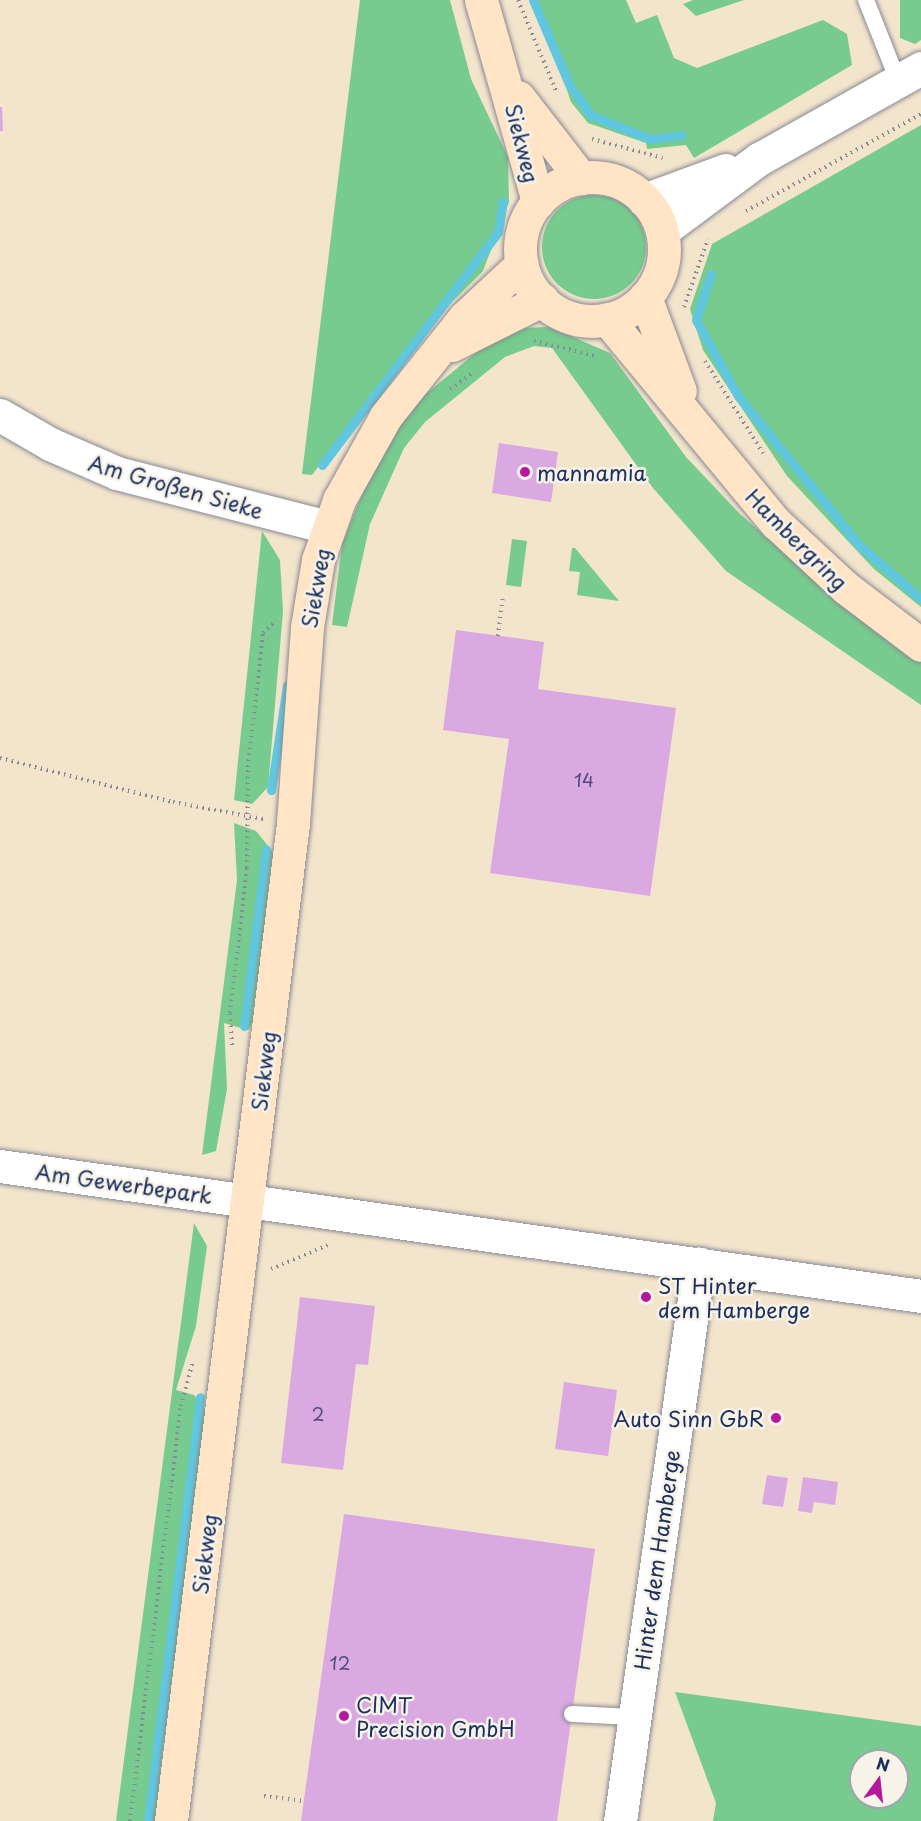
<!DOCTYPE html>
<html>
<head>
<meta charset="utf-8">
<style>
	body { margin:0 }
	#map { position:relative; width:921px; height:1821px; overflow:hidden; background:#f3e4cc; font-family:"Playpen Sans",sans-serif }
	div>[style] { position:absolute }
	.green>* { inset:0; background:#77cb8e }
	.round { border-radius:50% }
	.stream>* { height:9px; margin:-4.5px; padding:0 4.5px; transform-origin:4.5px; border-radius:4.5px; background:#61c7df }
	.building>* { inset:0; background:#dba9e1 }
	.path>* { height:4px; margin-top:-2px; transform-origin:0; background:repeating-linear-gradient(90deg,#878a95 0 1.5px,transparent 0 6px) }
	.roads { filter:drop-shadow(0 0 2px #878a95) drop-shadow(0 0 2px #878a95) }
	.lane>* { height:16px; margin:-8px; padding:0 8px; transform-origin:8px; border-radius:8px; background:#fff }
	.street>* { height:33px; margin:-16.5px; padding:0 16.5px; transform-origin:16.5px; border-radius:16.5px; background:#fff }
	.secondary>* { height:33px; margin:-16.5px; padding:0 16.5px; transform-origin:16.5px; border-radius:16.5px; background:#ffe4c6 }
	.secondary>.ring { margin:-16.5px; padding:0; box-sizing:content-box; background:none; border:33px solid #ffe4c6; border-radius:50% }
	.dots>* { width:16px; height:16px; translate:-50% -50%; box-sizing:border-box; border:3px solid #f7f3e8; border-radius:50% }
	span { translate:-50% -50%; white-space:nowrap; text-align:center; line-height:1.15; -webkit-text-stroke:5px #f7f3e8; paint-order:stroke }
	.number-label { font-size:18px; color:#4b4e7f }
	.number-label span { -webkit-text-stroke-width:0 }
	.street-label { font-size:21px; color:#1b2f5e }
	.poi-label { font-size:21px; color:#1b2f5e }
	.left { translate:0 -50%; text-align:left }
	.right { translate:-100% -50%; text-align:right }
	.north { position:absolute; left:849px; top:1749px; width:60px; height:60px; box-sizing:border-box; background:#f7f3e8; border:2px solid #9fa5b1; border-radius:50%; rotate:15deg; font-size:16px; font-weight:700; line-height:24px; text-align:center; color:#1b2f5e }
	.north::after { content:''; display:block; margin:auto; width:21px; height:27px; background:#b5179e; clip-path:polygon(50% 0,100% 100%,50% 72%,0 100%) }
</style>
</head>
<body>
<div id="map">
	<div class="green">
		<div style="clip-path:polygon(360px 0,450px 0,471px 79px,508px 157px,509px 202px,483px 271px,414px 340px,312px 475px,302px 474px)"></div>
		<div style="clip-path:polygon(536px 0,626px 0,636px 23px,657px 15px,674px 58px,697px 68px,823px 20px,847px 34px,852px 65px,694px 158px,686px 145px,647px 149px,646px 143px,588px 123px,571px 102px)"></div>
		<div style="clip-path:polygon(693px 0,744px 0,696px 16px,683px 4px)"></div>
		<div style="clip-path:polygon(900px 0,921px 0,921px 40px,915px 44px,900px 38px)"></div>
		<div style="clip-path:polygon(921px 125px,921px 607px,874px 569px,787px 476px,703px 350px,690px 309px,712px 244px)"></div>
		<div class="round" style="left:542px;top:195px;width:104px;height:104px"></div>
		<div style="clip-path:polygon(550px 327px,610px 353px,686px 457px,740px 514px,853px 613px,921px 661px,921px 705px,726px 571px,653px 488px,552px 348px,534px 346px,505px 357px,425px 422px,404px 448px,370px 524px,347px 627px,332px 625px,342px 544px,380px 450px,414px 404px,479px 350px,518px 328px)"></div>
		<div style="clip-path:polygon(262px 531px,280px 560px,283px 611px,268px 787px,252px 804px,234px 800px)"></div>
		<div style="clip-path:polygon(512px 539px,527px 541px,521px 587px,506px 585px)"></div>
		<div style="clip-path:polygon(572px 548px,575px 548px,619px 601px,577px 595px,580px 572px,569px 571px)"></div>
		<div style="clip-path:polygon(234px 823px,256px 831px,273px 852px,254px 1022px,248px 1030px,224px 1023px,227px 1089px,216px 1151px,202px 1155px,237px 880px)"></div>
		<div style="clip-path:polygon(194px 1223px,207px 1246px,196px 1326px,176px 1390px,194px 1395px,206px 1410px,155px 1821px,116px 1821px)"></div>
		<div style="clip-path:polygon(evenodd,675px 1692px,921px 1726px,921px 1821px,713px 1821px,716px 1803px,675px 1692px,861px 1761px,897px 1761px,897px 1797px,861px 1797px,861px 1761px)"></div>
	</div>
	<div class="stream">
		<div style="left:533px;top:0;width:91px;rotate:66.8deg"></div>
		<div style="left:569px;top:84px;width:38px;rotate:55deg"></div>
		<div style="left:591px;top:115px;width:64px;rotate:22.1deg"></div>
		<div style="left:650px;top:139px;width:32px;rotate:-7deg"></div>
		<div style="left:711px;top:274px;width:48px;rotate:108.1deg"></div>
		<div style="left:696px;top:320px;width:87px;rotate:61.1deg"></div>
		<div style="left:738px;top:396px;width:192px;rotate:50.9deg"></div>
		<div style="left:859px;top:545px;width:82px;rotate:41.1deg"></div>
		<div style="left:322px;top:465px;width:292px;rotate:-52.9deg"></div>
		<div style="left:498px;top:232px;width:31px;rotate:-81deg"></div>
		<div style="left:271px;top:790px;width:106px;rotate:-81.3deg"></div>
		<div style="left:244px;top:1026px;width:178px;rotate:-82.9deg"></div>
		<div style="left:148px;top:1821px;width:427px;rotate:-83deg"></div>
	</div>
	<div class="building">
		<div style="clip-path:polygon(0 107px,2px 107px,3px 131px,0 131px)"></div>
		<div style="clip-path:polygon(499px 443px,558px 452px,551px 502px,492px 493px)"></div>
		<div style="clip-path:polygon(456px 630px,544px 642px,538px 689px,676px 708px,650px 896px,490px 873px,509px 739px,443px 730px)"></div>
		<div style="clip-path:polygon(640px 1292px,653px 1293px,651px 1303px,639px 1301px)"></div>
		<div style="clip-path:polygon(300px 1297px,375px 1306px,368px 1365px,356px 1364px,343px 1470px,281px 1463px)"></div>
		<div style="clip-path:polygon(564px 1382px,617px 1390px,608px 1456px,555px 1449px)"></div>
		<div style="clip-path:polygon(767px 1475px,788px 1478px,783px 1507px,762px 1504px)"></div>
		<div style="clip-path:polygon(803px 1477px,838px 1482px,835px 1505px,814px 1502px,812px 1513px,798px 1511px)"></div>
		<div style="clip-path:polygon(344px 1514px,595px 1549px,557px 1821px,301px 1821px)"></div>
	</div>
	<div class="path">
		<div style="left:518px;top:0;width:99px;rotate:67.3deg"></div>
		<div style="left:592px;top:139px;width:73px;rotate:15deg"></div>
		<div style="left:746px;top:211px;width:200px;rotate:-29deg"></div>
		<div style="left:684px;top:307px;width:72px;rotate:-70.6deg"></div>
		<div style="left:534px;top:341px;width:64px;rotate:13.6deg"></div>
		<div style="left:705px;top:361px;width:109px;rotate:57.8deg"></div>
		<div style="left:450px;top:389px;width:28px;rotate:-35deg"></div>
		<div style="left:498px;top:636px;width:38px;rotate:-83deg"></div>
		<div style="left:0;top:758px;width:179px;rotate:14.3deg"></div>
		<div style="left:173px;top:802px;width:92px;rotate:10.7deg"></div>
		<div style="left:232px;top:1045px;width:32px;rotate:-94deg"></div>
		<div style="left:230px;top:1013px;width:146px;rotate:-83.3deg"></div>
		<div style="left:247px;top:868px;width:101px;rotate:-89.4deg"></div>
		<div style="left:248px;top:767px;width:135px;rotate:-83.6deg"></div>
		<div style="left:263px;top:633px;width:18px;rotate:-43deg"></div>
		<div style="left:271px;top:1269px;width:62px;rotate:-22.8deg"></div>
		<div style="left:264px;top:1796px;width:40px;rotate:7.1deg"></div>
		<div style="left:130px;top:1821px;width:418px;rotate:-83deg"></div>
		<div style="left:181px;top:1406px;width:47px;rotate:-75.1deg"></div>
	</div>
	<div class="roads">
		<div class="lane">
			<div style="left:866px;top:0;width:87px;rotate:68.4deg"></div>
			<div style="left:572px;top:1714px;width:62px;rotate:2.8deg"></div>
		</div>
		<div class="street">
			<div style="left:644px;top:200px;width:87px;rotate:-20.1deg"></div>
			<div style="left:662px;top:231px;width:121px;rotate:-36.6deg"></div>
			<div style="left:759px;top:159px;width:186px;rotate:-29.3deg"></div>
			<div style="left:0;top:415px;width:58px;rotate:30.1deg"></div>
			<div style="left:50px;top:444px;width:73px;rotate:23.4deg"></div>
			<div style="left:117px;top:473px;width:217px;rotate:14.4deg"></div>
			<div style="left:0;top:1166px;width:930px;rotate:8.03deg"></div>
			<div style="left:620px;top:1821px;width:563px;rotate:-81.93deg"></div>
		</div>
		<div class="secondary">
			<div style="left:481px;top:0;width:210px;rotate:74.2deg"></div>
			<div style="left:518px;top:97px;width:103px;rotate:52.1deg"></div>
			<div class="ring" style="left:520px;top:177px;width:111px;height:111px"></div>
			<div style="left:645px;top:297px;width:100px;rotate:69.6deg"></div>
			<div style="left:607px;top:319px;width:265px;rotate:50.4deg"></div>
			<div style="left:776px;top:523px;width:96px;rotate:42.9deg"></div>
			<div style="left:846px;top:588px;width:94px;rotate:37.2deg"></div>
			<div style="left:452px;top:345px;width:101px;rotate:-26.6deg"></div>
			<div style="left:171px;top:1821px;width:1005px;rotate:-83.03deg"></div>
			<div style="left:293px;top:823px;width:196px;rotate:-85.9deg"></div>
			<div style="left:307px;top:627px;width:68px;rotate:-80.7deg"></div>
			<div style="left:318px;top:560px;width:64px;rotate:-70.7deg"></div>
			<div style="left:339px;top:500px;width:96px;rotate:-60.8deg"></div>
			<div style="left:386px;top:416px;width:125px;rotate:-51.5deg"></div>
			<div style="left:464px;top:318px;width:79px;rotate:-43deg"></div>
		</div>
	</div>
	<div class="dots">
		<div style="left:525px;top:472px;background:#b5179e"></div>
		<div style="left:646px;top:1297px;background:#b5179e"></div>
		<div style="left:776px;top:1418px;background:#b5179e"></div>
		<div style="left:344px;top:1716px;background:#b5179e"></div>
	</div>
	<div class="number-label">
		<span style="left:584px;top:780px">14</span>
		<span style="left:318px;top:1414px">2</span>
		<span style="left:340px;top:1663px">12</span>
	</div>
	<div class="street-label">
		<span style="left:523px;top:143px;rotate:76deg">Siekweg</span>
		<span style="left:176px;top:486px;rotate:16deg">Am Großen Sieke</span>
		<span style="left:797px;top:539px;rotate:45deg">Hambergring</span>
		<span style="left:315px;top:588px;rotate:-80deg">Siekweg</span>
		<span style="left:263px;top:1071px;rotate:-83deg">Siekweg</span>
		<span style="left:124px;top:1183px;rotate:8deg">Am Gewerbepark</span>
		<span style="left:204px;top:1554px;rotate:-83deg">Siekweg</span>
		<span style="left:656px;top:1560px;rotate:-82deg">Hinter dem Hamberge</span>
	</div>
	<div class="poi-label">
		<span class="left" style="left:537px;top:472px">mannamia</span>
		<span class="left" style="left:658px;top:1297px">ST Hinter<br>dem Hamberge</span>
		<span class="right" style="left:764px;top:1418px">Auto Sinn GbR</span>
		<span class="left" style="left:356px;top:1716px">CIMT<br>Precision GmbH</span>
	</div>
	<div class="north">N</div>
</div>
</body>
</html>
